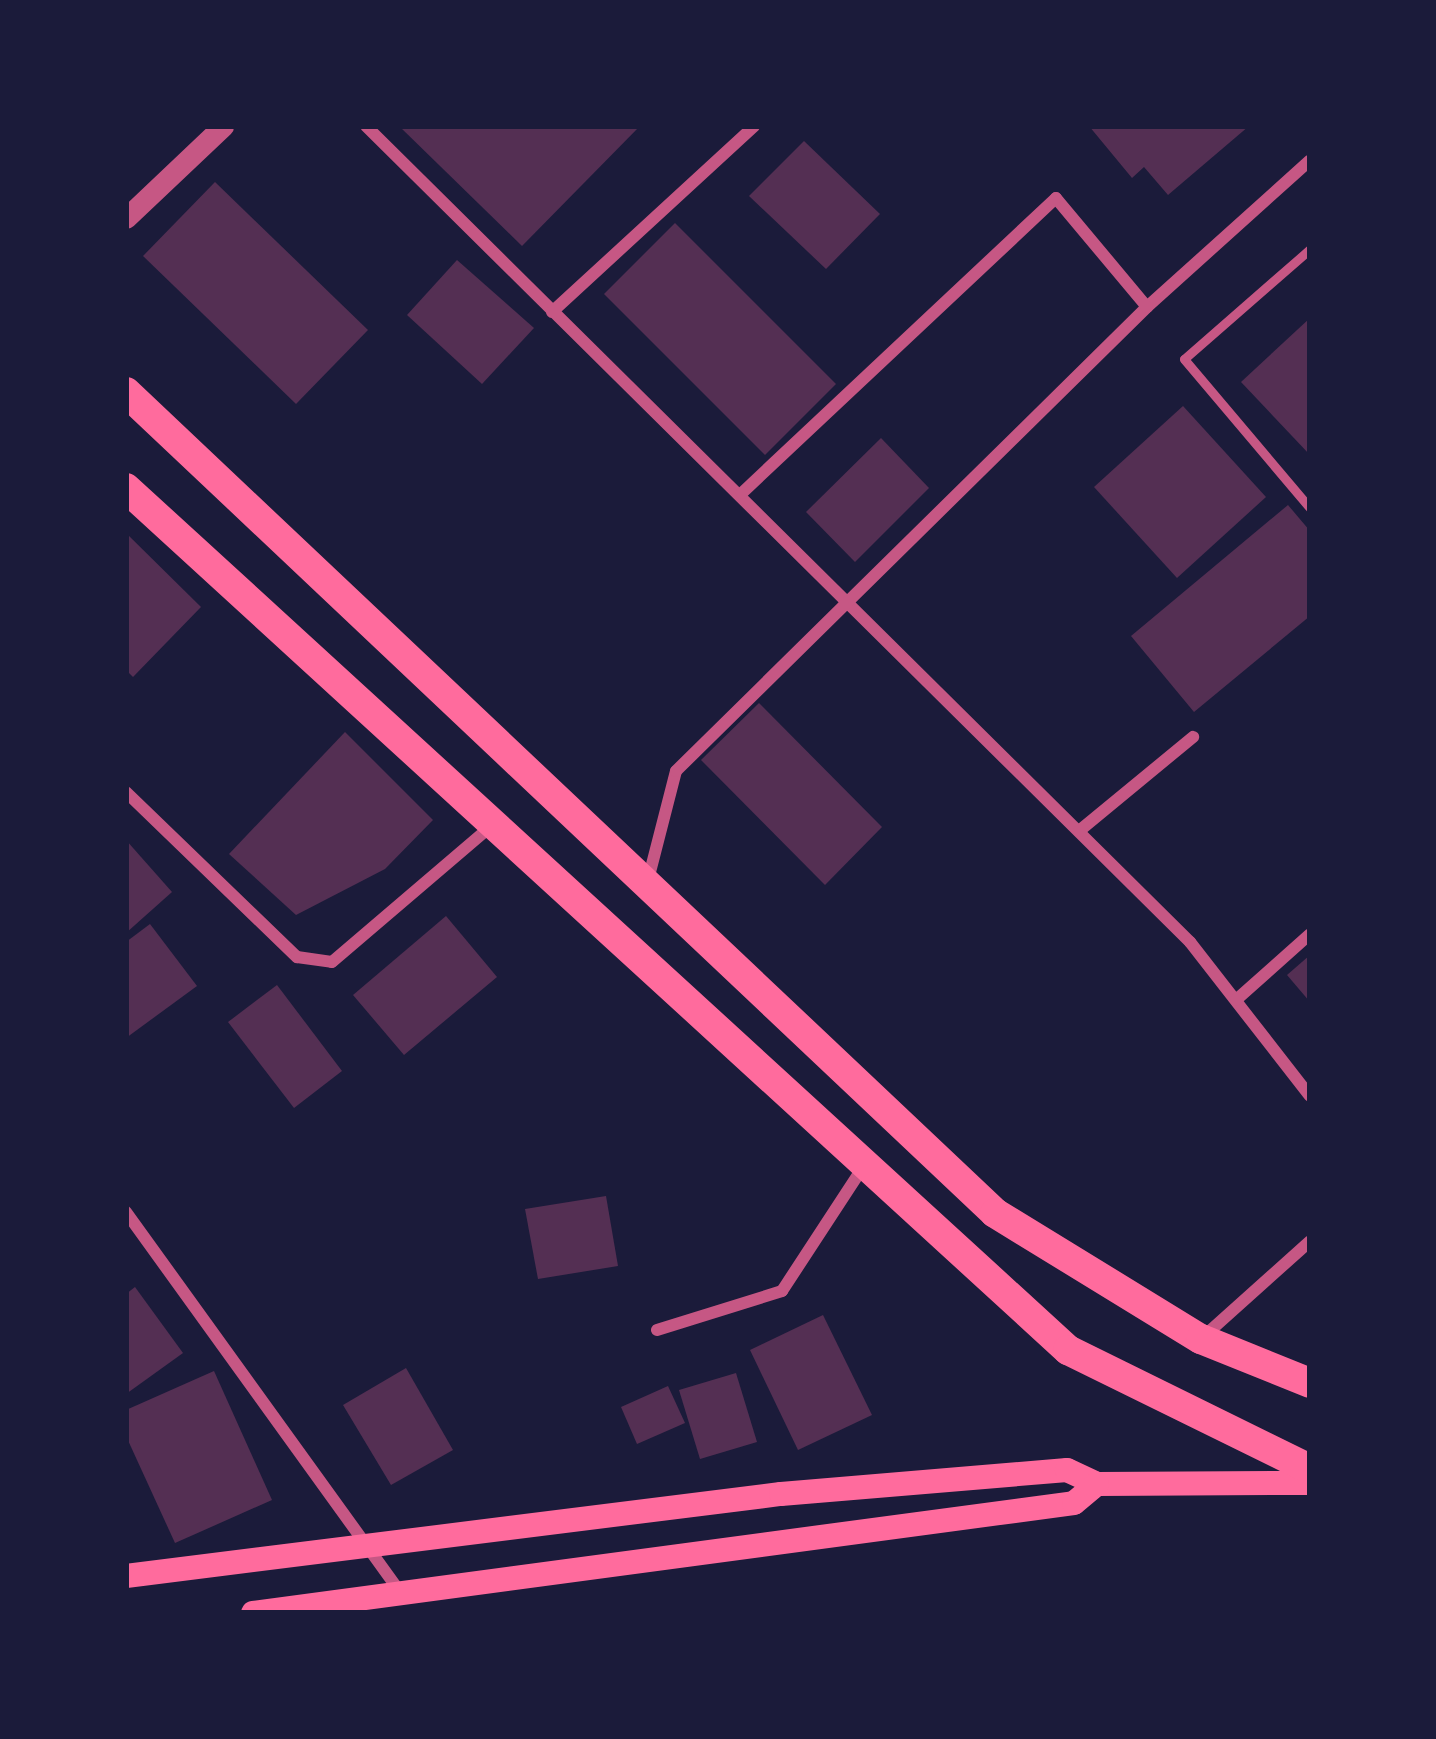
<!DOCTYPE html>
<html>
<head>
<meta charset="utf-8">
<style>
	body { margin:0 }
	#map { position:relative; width:1436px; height:1739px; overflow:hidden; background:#1b1b3a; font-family:"Open Sans",sans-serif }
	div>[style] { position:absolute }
	.building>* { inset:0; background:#542f53 }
	.service>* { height:9px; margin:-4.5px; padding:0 4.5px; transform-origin:4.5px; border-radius:4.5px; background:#c65784 }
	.minor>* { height:12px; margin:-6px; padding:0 6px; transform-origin:6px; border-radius:6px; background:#c65784 }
	.tertiary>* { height:21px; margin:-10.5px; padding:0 10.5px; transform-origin:10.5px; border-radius:10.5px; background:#c65784 }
	.secondary>* { height:24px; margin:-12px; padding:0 12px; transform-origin:12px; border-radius:12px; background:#ff6b9d }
	.primary>* { height:30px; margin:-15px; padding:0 15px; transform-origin:15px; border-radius:15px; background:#ff6b9d }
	span { translate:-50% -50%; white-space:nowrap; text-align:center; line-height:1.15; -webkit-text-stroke:10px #1b1b3a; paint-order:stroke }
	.frame { position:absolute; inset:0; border:129px solid #1b1b3a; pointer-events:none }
</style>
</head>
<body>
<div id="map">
	<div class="building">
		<div style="clip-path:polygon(399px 126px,640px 126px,522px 246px)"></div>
		<div style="clip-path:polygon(1089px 126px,1249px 126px,1168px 195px,1144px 167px,1132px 178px)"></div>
		<div style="clip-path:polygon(804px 141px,880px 214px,826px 269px,749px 196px)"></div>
		<div style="clip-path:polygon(215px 182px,368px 330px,296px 404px,143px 256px)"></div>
		<div style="clip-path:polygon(675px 223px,836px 384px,765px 455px,604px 294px)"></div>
		<div style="clip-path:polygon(457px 260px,534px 328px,482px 384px,407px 315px)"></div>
		<div style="clip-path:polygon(1310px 318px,1310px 455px,1241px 382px)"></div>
		<div style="clip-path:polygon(1183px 406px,1266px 497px,1177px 578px,1094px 487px)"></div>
		<div style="clip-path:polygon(881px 438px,929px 488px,855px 562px,806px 512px)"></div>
		<div style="clip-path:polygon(1288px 505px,1310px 531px,1310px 616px,1194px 712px,1131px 636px)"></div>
		<div style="clip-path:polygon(126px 533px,201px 607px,133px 677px,126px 670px)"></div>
		<div style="clip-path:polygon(759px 703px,882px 827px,825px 885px,701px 760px)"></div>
		<div style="clip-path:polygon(345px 732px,433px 820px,385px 869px,296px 915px,229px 854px)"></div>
		<div style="clip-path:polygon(126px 840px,172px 892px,126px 933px)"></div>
		<div style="clip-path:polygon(446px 916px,497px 977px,404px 1055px,353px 995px)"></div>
		<div style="clip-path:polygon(150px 924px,197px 986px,126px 1038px,126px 942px)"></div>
		<div style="clip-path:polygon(1310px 955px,1310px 1002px,1287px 975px)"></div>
		<div style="clip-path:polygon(277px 985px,342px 1071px,294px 1108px,228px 1022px)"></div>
		<div style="clip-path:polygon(606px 1196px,618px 1266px,538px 1279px,525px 1209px)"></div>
		<div style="clip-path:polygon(135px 1287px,183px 1353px,126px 1394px,126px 1294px)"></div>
		<div style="clip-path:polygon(823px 1315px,872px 1415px,798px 1450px,750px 1350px)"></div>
		<div style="clip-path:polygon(406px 1368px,453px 1450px,391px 1485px,343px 1405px)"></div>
		<div style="clip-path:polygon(214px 1371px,272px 1500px,175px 1543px,126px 1436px,126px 1410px)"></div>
		<div style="clip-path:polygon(736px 1373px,757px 1442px,700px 1459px,679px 1390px)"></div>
		<div style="clip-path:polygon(668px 1386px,685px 1423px,637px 1444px,621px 1407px)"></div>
	</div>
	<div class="service">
		<div style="left:1310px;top:249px;width:167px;rotate:138.9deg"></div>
		<div style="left:1184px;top:359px;width:195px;rotate:49.8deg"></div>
	</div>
	<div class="minor">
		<div style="left:366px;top:126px;width:1160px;rotate:44.72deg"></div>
		<div style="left:1190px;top:942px;width:195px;rotate:52.1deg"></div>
		<div style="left:1147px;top:307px;width:219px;rotate:-42deg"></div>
		<div style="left:552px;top:312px;width:275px;rotate:-42.6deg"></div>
		<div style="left:126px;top:792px;width:238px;rotate:44deg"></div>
		<div style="left:297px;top:957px;width:35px;rotate:8deg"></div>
		<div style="left:332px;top:962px;width:209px;rotate:-40.5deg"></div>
		<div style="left:1079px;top:831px;width:148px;rotate:-39.5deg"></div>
		<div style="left:649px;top:876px;width:108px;rotate:-75.6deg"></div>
		<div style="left:676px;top:771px;width:661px;rotate:-44.57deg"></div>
		<div style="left:1147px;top:307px;width:142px;rotate:-129.9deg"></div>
		<div style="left:1056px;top:198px;width:431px;rotate:136.8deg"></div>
		<div style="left:1236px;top:1000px;width:99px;rotate:-41.7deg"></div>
		<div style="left:126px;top:1212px;width:471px;rotate:54.2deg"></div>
		<div style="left:657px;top:1330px;width:131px;rotate:-17.3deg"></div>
		<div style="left:782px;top:1291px;width:152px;rotate:-56.8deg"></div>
		<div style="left:1202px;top:1338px;width:145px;rotate:-41.9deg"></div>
	</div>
	<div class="tertiary">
		<div style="left:126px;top:218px;width:134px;rotate:-43.5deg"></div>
	</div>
	<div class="secondary">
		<div style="left:126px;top:1576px;width:660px;rotate:-7.14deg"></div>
		<div style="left:781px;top:1494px;width:287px;rotate:-4.8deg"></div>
		<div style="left:1067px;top:1470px;width:33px;rotate:25deg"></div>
		<div style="left:1097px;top:1484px;width:213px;rotate:-0.3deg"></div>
		<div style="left:253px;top:1613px;width:828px;rotate:-7.63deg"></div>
		<div style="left:1074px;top:1503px;width:30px;rotate:-40deg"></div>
	</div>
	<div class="primary">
		<div style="left:126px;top:392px;width:1195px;rotate:43.37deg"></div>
		<div style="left:995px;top:1213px;width:241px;rotate:31.5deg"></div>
		<div style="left:1201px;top:1339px;width:118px;rotate:22deg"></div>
		<div style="left:126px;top:488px;width:1277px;rotate:42.46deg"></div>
		<div style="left:1068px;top:1350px;width:270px;rotate:26.2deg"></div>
	</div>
	<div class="frame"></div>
</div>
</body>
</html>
